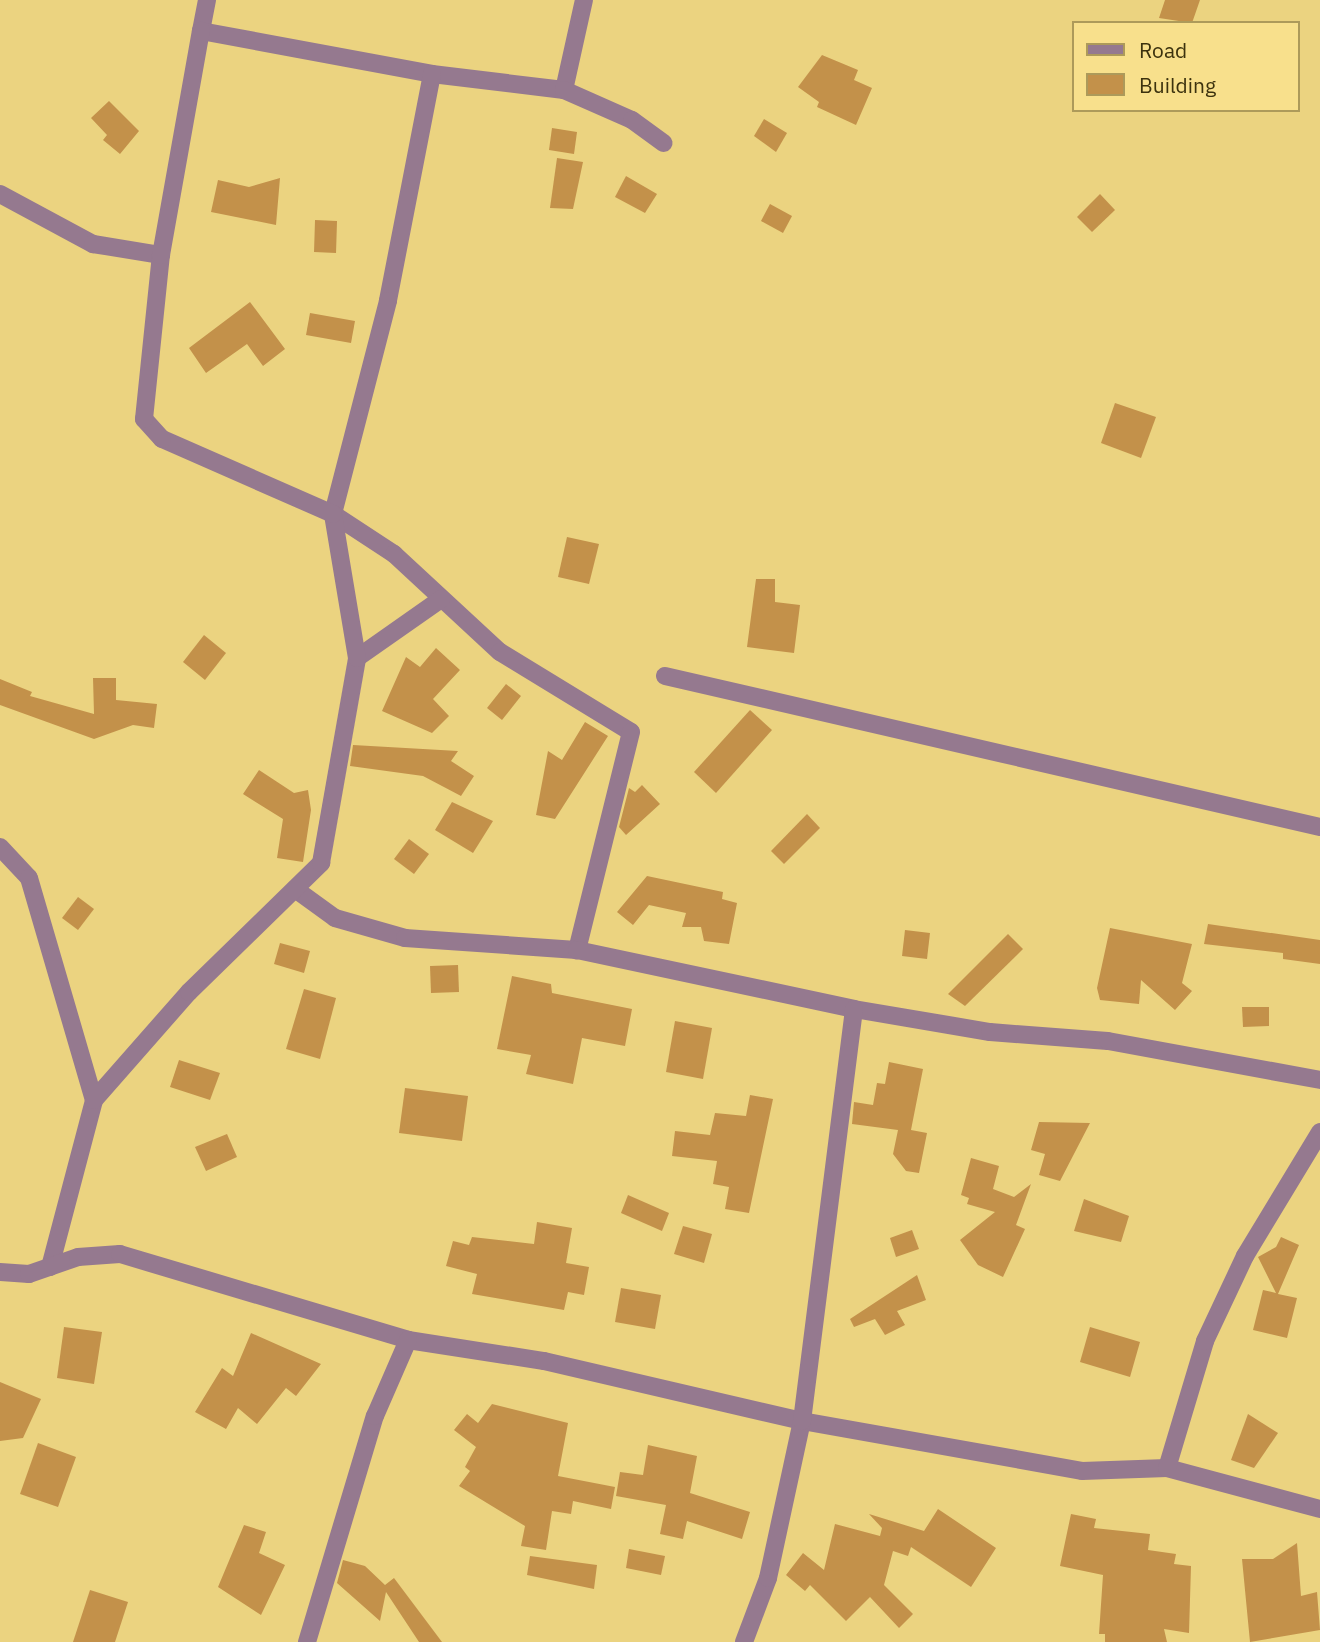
<!DOCTYPE html>
<html>
<head>
<meta charset="utf-8">
<style>
	body { margin:0 }
	#map { position:relative; width:1320px; height:1642px; overflow:hidden; background:#ebd380; font-family:"IBM Plex Sans",sans-serif }
	div>[style] { position:absolute }
	.building>* { inset:0; background:#c3914a }
	.minor>* { height:18px; margin:-9px; padding:0 9px; transform-origin:9px; border-radius:9px; background:#95798f }
	span { translate:-50% -50%; white-space:nowrap; text-align:center; line-height:1.15; -webkit-text-stroke:6px #f8e08c; paint-order:stroke }
	.legend { position:absolute; left:1072px; top:21px; width:228px; height:91px; box-sizing:border-box; background:#f8e08c; border:2px solid #ad9a5a; margin:0; padding:9px 12px; list-style:none; font-size:21px; color:#3c320e }
	.legend li { display:flex; align-items:center; gap:14px; height:35px }
	.legend b { width:35px; border:2px solid #ad9a5a }
</style>
</head>
<body>
<div id="map">
	<div class="building">
		<div style="clip-path:polygon(1165px 0,1200px 0,1192px 23px,1159px 18px)"></div>
		<div style="clip-path:polygon(822px 55px,858px 70px,854px 80px,872px 88px,856px 125px,817px 107px,819px 102px,798px 87px)"></div>
		<div style="clip-path:polygon(109px 101px,139px 131px,120px 154px,103px 140px,107px 135px,91px 118px)"></div>
		<div style="clip-path:polygon(764px 119px,787px 133px,776px 152px,754px 136px)"></div>
		<div style="clip-path:polygon(552px 128px,577px 132px,574px 154px,549px 150px)"></div>
		<div style="clip-path:polygon(557px 158px,583px 162px,573px 209px,550px 208px)"></div>
		<div style="clip-path:polygon(626px 176px,657px 194px,645px 213px,615px 197px)"></div>
		<div style="clip-path:polygon(280px 178px,276px 225px,211px 212px,218px 180px,249px 187px)"></div>
		<div style="clip-path:polygon(1100px 194px,1115px 210px,1092px 232px,1077px 217px)"></div>
		<div style="clip-path:polygon(770px 204px,792px 216px,783px 233px,761px 221px)"></div>
		<div style="clip-path:polygon(315px 220px,337px 221px,336px 253px,314px 252px)"></div>
		<div style="clip-path:polygon(250px 302px,285px 349px,263px 366px,247px 344px,206px 373px,189px 348px)"></div>
		<div style="clip-path:polygon(310px 313px,355px 321px,351px 343px,306px 335px)"></div>
		<div style="clip-path:polygon(1115px 403px,1156px 417px,1141px 458px,1101px 443px)"></div>
		<div style="clip-path:polygon(567px 537px,599px 544px,589px 584px,558px 577px)"></div>
		<div style="clip-path:polygon(756px 579px,775px 579px,775px 602px,800px 605px,794px 653px,747px 647px)"></div>
		<div style="clip-path:polygon(204px 635px,226px 653px,205px 680px,183px 662px)"></div>
		<div style="clip-path:polygon(436px 648px,460px 670px,433px 699px,449px 716px,432px 733px,382px 711px,406px 657px,420px 667px)"></div>
		<div style="clip-path:polygon(93px 678px,116px 678px,116px 700px,157px 704px,154px 728px,133px 725px,94px 739px,0 705px,0 679px,32px 692px,30px 696px,94px 714px)"></div>
		<div style="clip-path:polygon(506px 684px,521px 696px,502px 720px,487px 708px)"></div>
		<div style="clip-path:polygon(750px 710px,772px 730px,716px 793px,694px 772px)"></div>
		<div style="clip-path:polygon(585px 722px,608px 736px,555px 819px,536px 815px,548px 751px,562px 760px)"></div>
		<div style="clip-path:polygon(353px 745px,458px 751px,451px 761px,474px 776px,461px 796px,423px 776px,350px 766px)"></div>
		<div style="clip-path:polygon(259px 770px,294px 793px,308px 790px,311px 810px,303px 862px,277px 858px,283px 819px,243px 794px)"></div>
		<div style="clip-path:polygon(642px 785px,660px 804px,626px 835px,619px 827px,629px 788px,635px 792px)"></div>
		<div style="clip-path:polygon(452px 802px,493px 821px,473px 853px,435px 830px)"></div>
		<div style="clip-path:polygon(807px 814px,820px 828px,784px 864px,771px 851px)"></div>
		<div style="clip-path:polygon(409px 839px,429px 854px,414px 874px,394px 859px)"></div>
		<div style="clip-path:polygon(647px 876px,723px 892px,722px 899px,737px 903px,729px 944px,704px 941px,701px 927px,682px 927px,686px 913px,649px 905px,633px 925px,617px 912px)"></div>
		<div style="clip-path:polygon(78px 897px,94px 909px,78px 930px,62px 918px)"></div>
		<div style="clip-path:polygon(1208px 924px,1320px 940px,1320px 964px,1283px 959px,1283px 953px,1204px 944px)"></div>
		<div style="clip-path:polygon(1110px 928px,1192px 944px,1182px 983px,1192px 991px,1175px 1010px,1141px 980px,1139px 1004px,1100px 1000px,1097px 988px)"></div>
		<div style="clip-path:polygon(905px 930px,930px 933px,927px 959px,902px 956px)"></div>
		<div style="clip-path:polygon(1008px 934px,1023px 949px,965px 1006px,948px 994px)"></div>
		<div style="clip-path:polygon(280px 943px,310px 951px,304px 973px,274px 964px)"></div>
		<div style="clip-path:polygon(458px 965px,459px 992px,431px 993px,430px 966px)"></div>
		<div style="clip-path:polygon(512px 976px,551px 984px,552px 993px,632px 1009px,625px 1046px,582px 1038px,573px 1084px,526px 1074px,531px 1055px,497px 1049px)"></div>
		<div style="clip-path:polygon(304px 989px,336px 998px,320px 1059px,286px 1049px)"></div>
		<div style="clip-path:polygon(1242px 1007px,1269px 1007px,1269px 1026px,1243px 1027px)"></div>
		<div style="clip-path:polygon(675px 1021px,712px 1028px,703px 1079px,666px 1072px)"></div>
		<div style="clip-path:polygon(179px 1060px,220px 1073px,210px 1100px,170px 1087px)"></div>
		<div style="clip-path:polygon(889px 1062px,923px 1069px,911px 1130px,927px 1133px,919px 1173px,906px 1171px,893px 1154px,898px 1130px,852px 1124px,854px 1102px,873px 1105px,877px 1083px,885px 1084px)"></div>
		<div style="clip-path:polygon(405px 1088px,468px 1096px,462px 1141px,399px 1133px)"></div>
		<div style="clip-path:polygon(750px 1095px,773px 1099px,749px 1213px,725px 1209px,729px 1187px,713px 1184px,717px 1161px,672px 1156px,675px 1131px,710px 1135px,715px 1113px,746px 1116px)"></div>
		<div style="clip-path:polygon(1039px 1122px,1090px 1123px,1060px 1181px,1039px 1175px,1045px 1154px,1031px 1150px)"></div>
		<div style="clip-path:polygon(227px 1134px,237px 1157px,206px 1171px,195px 1147px)"></div>
		<div style="clip-path:polygon(971px 1158px,999px 1166px,993px 1189px,1014px 1197px,1031px 1184px,1016px 1225px,1025px 1229px,1003px 1277px,978px 1265px,960px 1240px,995px 1212px,967px 1204px,969px 1198px,961px 1195px)"></div>
		<div style="clip-path:polygon(628px 1195px,669px 1213px,662px 1231px,621px 1213px)"></div>
		<div style="clip-path:polygon(1084px 1199px,1129px 1216px,1121px 1242px,1074px 1231px)"></div>
		<div style="clip-path:polygon(537px 1222px,572px 1228px,566px 1263px,589px 1267px,584px 1295px,568px 1292px,564px 1310px,472px 1294px,477px 1274px,446px 1266px,453px 1241px,469px 1245px,472px 1237px,534px 1244px)"></div>
		<div style="clip-path:polygon(683px 1226px,712px 1234px,704px 1263px,674px 1254px)"></div>
		<div style="clip-path:polygon(912px 1230px,919px 1249px,896px 1257px,890px 1238px)"></div>
		<div style="clip-path:polygon(1281px 1237px,1299px 1245px,1278px 1294px,1297px 1298px,1287px 1338px,1253px 1330px,1263px 1290px,1276px 1293px,1258px 1257px,1276px 1247px)"></div>
		<div style="clip-path:polygon(917px 1275px,926px 1300px,897px 1311px,905px 1325px,885px 1335px,875px 1319px,854px 1327px,850px 1319px)"></div>
		<div style="clip-path:polygon(621px 1288px,661px 1295px,655px 1329px,615px 1322px)"></div>
		<div style="clip-path:polygon(64px 1327px,102px 1332px,94px 1384px,57px 1378px)"></div>
		<div style="clip-path:polygon(1090px 1327px,1140px 1342px,1130px 1377px,1080px 1362px)"></div>
		<div style="clip-path:polygon(251px 1333px,321px 1364px,296px 1396px,286px 1388px,257px 1424px,238px 1408px,226px 1429px,195px 1412px,222px 1368px,233px 1376px)"></div>
		<div style="clip-path:polygon(0 1382px,41px 1399px,23px 1438px,0 1441px)"></div>
		<div style="clip-path:polygon(492px 1404px,568px 1423px,558px 1476px,615px 1487px,611px 1509px,573px 1501px,571px 1514px,552px 1511px,546px 1550px,521px 1546px,525px 1526px,459px 1486px,470px 1471px,465px 1467px,476px 1447px,454px 1430px,467px 1414px,478px 1423px)"></div>
		<div style="clip-path:polygon(1248px 1414px,1278px 1433px,1254px 1468px,1231px 1460px)"></div>
		<div style="clip-path:polygon(38px 1443px,76px 1457px,58px 1507px,20px 1494px)"></div>
		<div style="clip-path:polygon(648px 1445px,697px 1456px,690px 1493px,750px 1512px,742px 1539px,687px 1521px,683px 1539px,660px 1534px,666px 1505px,616px 1496px,620px 1472px,643px 1475px)"></div>
		<div style="clip-path:polygon(938px 1509px,996px 1548px,971px 1587px,911px 1547px,908px 1556px,893px 1551px,884px 1585px,913px 1614px,899px 1628px,870px 1597px,846px 1621px,810px 1585px,805px 1591px,786px 1575px,803px 1553px,824px 1570px,835px 1524px,880px 1536px,882px 1528px,869px 1514px,924px 1531px)"></div>
		<div style="clip-path:polygon(1071px 1514px,1096px 1519px,1094px 1528px,1150px 1534px,1148px 1550px,1176px 1554px,1174px 1564px,1191px 1566px,1189px 1633px,1164px 1629px,1167px 1642px,1105px 1642px,1105px 1634px,1099px 1634px,1103px 1575px,1060px 1566px)"></div>
		<div style="clip-path:polygon(244px 1525px,266px 1532px,259px 1553px,285px 1565px,261px 1615px,218px 1587px)"></div>
		<div style="clip-path:polygon(1297px 1543px,1301px 1596px,1317px 1592px,1320px 1630px,1250px 1642px,1242px 1559px,1273px 1559px)"></div>
		<div style="clip-path:polygon(629px 1549px,665px 1556px,661px 1575px,626px 1568px)"></div>
		<div style="clip-path:polygon(530px 1556px,597px 1565px,594px 1589px,527px 1575px)"></div>
		<div style="clip-path:polygon(343px 1560px,365px 1566px,385px 1585px,394px 1578px,442px 1642px,419px 1642px,386px 1592px,380px 1621px,337px 1583px)"></div>
		<div style="clip-path:polygon(90px 1590px,128px 1602px,115px 1642px,73px 1642px)"></div>
	</div>
	<div class="minor">
		<div style="left:207px;top:0;width:32px;rotate:101deg"></div>
		<div style="left:201px;top:31px;width:235px;rotate:10.5deg"></div>
		<div style="left:432px;top:74px;width:133px;rotate:6.9deg"></div>
		<div style="left:564px;top:90px;width:92px;rotate:-77.5deg"></div>
		<div style="left:432px;top:74px;width:231px;rotate:101deg"></div>
		<div style="left:388px;top:301px;width:220px;rotate:104.5deg"></div>
		<div style="left:333px;top:514px;width:73px;rotate:33.3deg"></div>
		<div style="left:394px;top:554px;width:144px;rotate:42.8deg"></div>
		<div style="left:500px;top:652px;width:153px;rotate:31.4deg"></div>
		<div style="left:631px;top:732px;width:225px;rotate:103.9deg"></div>
		<div style="left:564px;top:90px;width:74px;rotate:23.8deg"></div>
		<div style="left:632px;top:120px;width:39px;rotate:36deg"></div>
		<div style="left:0;top:194px;width:106px;rotate:28.3deg"></div>
		<div style="left:93px;top:244px;width:69px;rotate:9.2deg"></div>
		<div style="left:357px;top:658px;width:103px;rotate:-35.1deg"></div>
		<div style="left:665px;top:676px;width:672px;rotate:12.98deg"></div>
		<div style="left:0;top:847px;width:42px;rotate:46.9deg"></div>
		<div style="left:29px;top:878px;width:231px;rotate:73.7deg"></div>
		<div style="left:295px;top:889px;width:49px;rotate:35.9deg"></div>
		<div style="left:335px;top:918px;width:73px;rotate:15.9deg"></div>
		<div style="left:405px;top:938px;width:172px;rotate:4deg"></div>
		<div style="left:577px;top:950px;width:283px;rotate:12deg"></div>
		<div style="left:854px;top:1009px;width:138px;rotate:9.6deg"></div>
		<div style="left:990px;top:1032px;width:118px;rotate:4.4deg"></div>
		<div style="left:1108px;top:1041px;width:216px;rotate:10.4deg"></div>
		<div style="left:50px;top:1267px;width:173px;rotate:-75.2deg"></div>
		<div style="left:94px;top:1100px;width:144px;rotate:-48.7deg"></div>
		<div style="left:189px;top:992px;width:185px;rotate:-44.3deg"></div>
		<div style="left:321px;top:863px;width:208px;rotate:-80deg"></div>
		<div style="left:357px;top:658px;width:146px;rotate:-99.5deg"></div>
		<div style="left:333px;top:514px;width:187px;rotate:-156.3deg"></div>
		<div style="left:162px;top:439px;width:27px;rotate:-132deg"></div>
		<div style="left:144px;top:419px;width:165px;rotate:-84.1deg"></div>
		<div style="left:161px;top:255px;width:228px;rotate:-79.9deg"></div>
		<div style="left:0;top:1272px;width:29px;rotate:4deg"></div>
		<div style="left:29px;top:1274px;width:52px;rotate:-19.1deg"></div>
		<div style="left:78px;top:1257px;width:42px;rotate:-4.1deg"></div>
		<div style="left:120px;top:1254px;width:301px;rotate:16.6deg"></div>
		<div style="left:408px;top:1340px;width:138px;rotate:8.8deg"></div>
		<div style="left:544px;top:1361px;width:265px;rotate:13.1deg"></div>
		<div style="left:802px;top:1421px;width:284px;rotate:10.1deg"></div>
		<div style="left:1082px;top:1471px;width:85px;rotate:-2deg"></div>
		<div style="left:1167px;top:1468px;width:158px;rotate:15deg"></div>
		<div style="left:1167px;top:1468px;width:133px;rotate:-73.3deg"></div>
		<div style="left:1205px;top:1341px;width:94px;rotate:-64.8deg"></div>
		<div style="left:1245px;top:1256px;width:145px;rotate:-58.8deg"></div>
		<div style="left:307px;top:1642px;width:236px;rotate:-73.3deg"></div>
		<div style="left:375px;top:1416px;width:83px;rotate:-66.5deg"></div>
		<div style="left:744px;top:1642px;width:68px;rotate:-69.4deg"></div>
		<div style="left:768px;top:1578px;width:161px;rotate:-77.8deg"></div>
		<div style="left:802px;top:1421px;width:415px;rotate:-82.8deg"></div>
	</div>
	<ul class="legend">
	<li><b style="height:9px;background:#95798f"></b>Road</li>
	<li><b style="height:19px;background:#c3914a"></b>Building</li>
	</ul>
</div>
</body>
</html>
